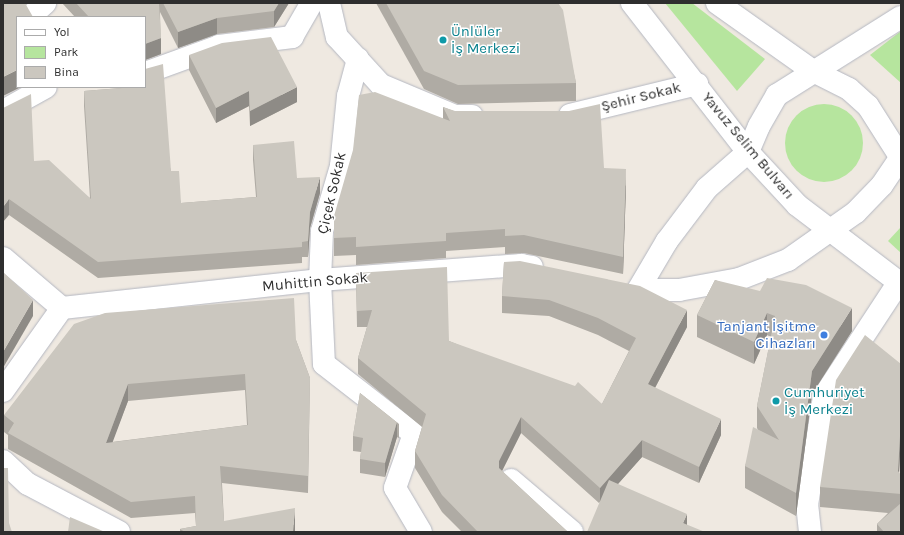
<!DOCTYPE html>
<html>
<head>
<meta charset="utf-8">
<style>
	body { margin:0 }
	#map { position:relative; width:904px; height:535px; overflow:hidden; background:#efe9e1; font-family:Karla,sans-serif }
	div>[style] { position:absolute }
	.green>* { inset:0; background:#b6e59e }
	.round { border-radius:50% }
	.roads { filter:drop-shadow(0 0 1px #b4b7c1) drop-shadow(0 0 1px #b4b7c1) }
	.minor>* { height:22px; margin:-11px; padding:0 11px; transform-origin:11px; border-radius:11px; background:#fff }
	.secondary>* { height:22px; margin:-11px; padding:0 11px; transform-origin:11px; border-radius:11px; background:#fff }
	.wall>* { inset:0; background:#afaba4 }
	.shaded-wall>* { inset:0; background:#8e8b86 }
	.building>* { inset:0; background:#cbc7bf }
	.dots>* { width:11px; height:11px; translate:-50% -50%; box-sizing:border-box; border:2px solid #fff; border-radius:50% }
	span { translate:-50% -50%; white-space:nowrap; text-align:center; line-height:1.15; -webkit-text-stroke:3px #fff; paint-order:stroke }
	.culture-label { font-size:15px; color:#0d838f }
	.left { translate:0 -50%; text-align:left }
	.street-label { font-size:15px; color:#2e2e2e }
	.shop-label { font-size:15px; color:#366cbe }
	.right { translate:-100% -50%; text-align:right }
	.frame { position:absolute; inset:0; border:4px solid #2e2e2e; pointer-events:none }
	.legend { position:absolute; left:16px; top:16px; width:130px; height:72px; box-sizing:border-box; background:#fff; border:1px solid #ababab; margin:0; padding:5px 7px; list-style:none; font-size:12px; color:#2e2e2e }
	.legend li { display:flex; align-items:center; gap:8px; height:20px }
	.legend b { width:20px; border:1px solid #ababab }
</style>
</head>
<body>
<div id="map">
	<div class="green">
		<div style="clip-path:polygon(665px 3px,692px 3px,765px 59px,737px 91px)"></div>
		<div style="clip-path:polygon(901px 31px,901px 83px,870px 55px)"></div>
		<div class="round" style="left:785px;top:104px;width:78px;height:78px"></div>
		<div style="clip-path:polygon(901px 227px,901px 253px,888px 241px)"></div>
	</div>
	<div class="roads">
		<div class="minor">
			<div style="left:329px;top:3px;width:35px;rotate:77deg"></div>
			<div style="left:337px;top:37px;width:65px;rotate:47.5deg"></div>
			<div style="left:381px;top:85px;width:80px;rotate:22.7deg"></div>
			<div style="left:455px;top:116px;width:17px"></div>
			<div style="left:34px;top:13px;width:15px;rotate:-42deg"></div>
			<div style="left:358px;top:59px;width:38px;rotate:105deg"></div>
			<div style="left:348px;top:96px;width:70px;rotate:95.7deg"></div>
			<div style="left:341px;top:166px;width:68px;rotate:106.3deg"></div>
			<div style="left:322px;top:231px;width:49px;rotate:92.3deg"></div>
			<div style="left:320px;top:280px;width:84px;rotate:87.3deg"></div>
			<div style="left:324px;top:364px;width:114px;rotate:37.9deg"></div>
			<div style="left:414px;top:434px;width:57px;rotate:109.4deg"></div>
			<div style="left:395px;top:488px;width:51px;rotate:59.4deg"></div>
			<div style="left:145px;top:73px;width:79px;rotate:-20deg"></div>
			<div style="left:219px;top:46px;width:74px;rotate:-7deg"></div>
			<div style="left:292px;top:37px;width:39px;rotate:-60deg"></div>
			<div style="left:3px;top:111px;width:49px;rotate:-29.2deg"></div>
			<div style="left:570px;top:115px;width:131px;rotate:-13.7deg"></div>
			<div style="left:3px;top:258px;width:77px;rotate:40.3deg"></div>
			<div style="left:62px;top:308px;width:260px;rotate:-6.2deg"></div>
			<div style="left:320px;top:280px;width:202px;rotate:-4.3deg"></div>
			<div style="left:521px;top:265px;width:11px;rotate:10deg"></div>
			<div style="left:3px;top:391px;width:102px;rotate:-54.6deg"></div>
			<div style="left:3px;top:461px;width:34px;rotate:43deg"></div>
			<div style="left:28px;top:484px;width:103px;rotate:27.8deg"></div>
			<div style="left:511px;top:480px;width:80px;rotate:40.4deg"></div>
			<div style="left:810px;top:532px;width:27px;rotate:-96deg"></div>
			<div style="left:807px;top:505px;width:110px;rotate:-81.1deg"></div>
			<div style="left:824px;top:396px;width:136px;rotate:-56.7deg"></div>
		</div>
		<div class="secondary">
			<div style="left:632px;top:3px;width:189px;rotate:52.1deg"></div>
			<div style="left:748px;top:152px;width:72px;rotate:47.2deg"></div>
			<div style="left:797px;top:205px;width:131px;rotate:37.2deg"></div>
			<div style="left:717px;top:3px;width:118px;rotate:35.3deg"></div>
			<div style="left:813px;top:71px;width:40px;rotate:26.6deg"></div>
			<div style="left:849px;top:89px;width:25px;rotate:42deg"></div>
			<div style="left:868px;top:106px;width:62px;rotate:57.6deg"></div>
			<div style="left:638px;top:290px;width:57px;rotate:-59.4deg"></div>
			<div style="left:667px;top:241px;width:66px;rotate:-53deg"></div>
			<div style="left:707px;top:188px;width:55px;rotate:-41.3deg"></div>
			<div style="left:748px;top:152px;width:28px;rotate:-67deg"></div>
			<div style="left:759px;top:126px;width:36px;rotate:-60deg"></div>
			<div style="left:777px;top:95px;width:146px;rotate:-32.2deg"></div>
			<div style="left:638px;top:290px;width:41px"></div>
			<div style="left:679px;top:290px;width:61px;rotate:-10.4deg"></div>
			<div style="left:739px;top:279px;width:53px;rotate:-21.2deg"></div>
			<div style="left:788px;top:260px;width:83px;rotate:-35.2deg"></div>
			<div style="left:856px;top:212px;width:37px;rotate:-46deg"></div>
			<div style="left:882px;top:185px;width:34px;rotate:-56deg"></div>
		</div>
	</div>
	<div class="wall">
		<div style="clip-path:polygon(62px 3px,289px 3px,274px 27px,217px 34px,178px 48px,160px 12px,161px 54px,145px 60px,145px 17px,75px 17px)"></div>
		<div style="clip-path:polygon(376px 3px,558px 3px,576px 83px,576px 101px,458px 104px,424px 89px)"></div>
		<div style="clip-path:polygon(189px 55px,297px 102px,250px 126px,249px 106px,216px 123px,189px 70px)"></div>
		<div style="clip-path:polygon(121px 87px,145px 87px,181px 203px,256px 197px,253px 160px,253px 145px,297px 178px,320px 193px,310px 228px,308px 257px,302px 257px,302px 263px,98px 278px,9px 215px,3px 108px,34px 161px,90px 198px,84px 106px,84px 91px,121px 88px)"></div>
		<div style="clip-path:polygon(443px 107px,604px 168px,626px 186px,623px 274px,524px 253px,505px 254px,505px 247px,446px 251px,446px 258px,356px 265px,356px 255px,334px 256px,334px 238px,443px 118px)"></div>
		<div style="clip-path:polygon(504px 262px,687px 327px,655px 388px,721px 435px,699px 483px,642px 457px,618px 484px,599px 503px,521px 433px,502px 471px,568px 532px,462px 532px,442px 512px,415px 468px,415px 451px,422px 427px,358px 374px,358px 358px,367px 327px,357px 327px,356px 273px,449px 341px,602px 404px,629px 351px,598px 335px,549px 316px,502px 313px,502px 296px)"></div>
		<div style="clip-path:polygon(715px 280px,852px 331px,812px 394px,796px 516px,745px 488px,745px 466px,758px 430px,757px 428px,757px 406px,771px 337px,767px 335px,754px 364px,697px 337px,697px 315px)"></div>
		<div style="clip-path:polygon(evenodd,296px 340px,310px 378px,308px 493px,222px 483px,224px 521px,295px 525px,295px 532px,180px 532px,180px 529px,196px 526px,195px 513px,131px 518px,8px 449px,8px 435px,4px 432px,4px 415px,296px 340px,245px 390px,247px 425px,112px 442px,128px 401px,245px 390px)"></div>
		<div style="clip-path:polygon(901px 364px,901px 455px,900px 456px,899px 473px,901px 494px,901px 532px,877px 532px,877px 524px,888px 513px,820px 507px,820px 487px)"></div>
		<div style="clip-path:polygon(360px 393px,399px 424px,399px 438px,397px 437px,385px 477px,360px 473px,360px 459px,361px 452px,353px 451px,353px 436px)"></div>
	</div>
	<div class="shaded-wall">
		<div style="clip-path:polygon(279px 3px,289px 3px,274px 27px,274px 11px)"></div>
		<div style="clip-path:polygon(217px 18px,217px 34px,178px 48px,178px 32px)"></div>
		<div style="clip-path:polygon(161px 38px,161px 54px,145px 60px,145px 44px)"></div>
		<div style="clip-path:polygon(17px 70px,17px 87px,21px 87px,3px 96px,3px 77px)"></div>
		<div style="clip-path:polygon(297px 87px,297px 102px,250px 126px,250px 111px)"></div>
		<div style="clip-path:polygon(249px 91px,249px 106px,216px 123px,216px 108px)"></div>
		<div style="clip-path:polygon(626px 169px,626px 186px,623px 274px,623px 257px)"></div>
		<div style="clip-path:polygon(320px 177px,320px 193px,310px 228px,308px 257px,308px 241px,310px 212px)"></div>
		<div style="clip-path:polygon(9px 199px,9px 215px,3px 222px,3px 207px)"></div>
		<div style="clip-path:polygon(33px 300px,33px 316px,3px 368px,3px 352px)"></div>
		<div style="clip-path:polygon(852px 308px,852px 331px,812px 394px,796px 516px,796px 493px,812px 371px)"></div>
		<div style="clip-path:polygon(687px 310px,687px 327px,648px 401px,648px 384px)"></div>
		<div style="clip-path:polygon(767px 313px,767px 335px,754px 364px,754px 342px)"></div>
		<div style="clip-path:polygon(128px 384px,128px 401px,106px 460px,106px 443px)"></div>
		<div style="clip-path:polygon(521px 417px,521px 433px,499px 477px,499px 461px)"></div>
		<div style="clip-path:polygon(721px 419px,721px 435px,699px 483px,699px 467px)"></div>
		<div style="clip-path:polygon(397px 422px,397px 437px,385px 477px,385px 463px)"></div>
		<div style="clip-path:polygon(901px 434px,901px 455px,900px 456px,898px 492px,898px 471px,900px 436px)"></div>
		<div style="clip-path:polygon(642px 440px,642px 457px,600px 504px,600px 488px)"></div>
		<div style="clip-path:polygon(295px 508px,295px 532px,293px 532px)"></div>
		<div style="clip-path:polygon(687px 514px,687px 530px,683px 523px)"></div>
	</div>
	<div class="building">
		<div style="clip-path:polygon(3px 3px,25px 3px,33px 17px,17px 17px,17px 70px,3px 77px)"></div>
		<div style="clip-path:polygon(76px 3px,159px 3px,161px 38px,145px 44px,145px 17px,89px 17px)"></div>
		<div style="clip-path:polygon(163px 3px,279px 3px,274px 11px,217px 18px,178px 32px)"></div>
		<div style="clip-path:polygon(386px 3px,558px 3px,563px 10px,576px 83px,458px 85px,424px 71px)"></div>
		<div style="clip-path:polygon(271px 37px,297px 87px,250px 111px,249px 91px,216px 108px,189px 55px,222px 43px)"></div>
		<div style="clip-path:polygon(163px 64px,171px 171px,179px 171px,181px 203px,257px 197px,253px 145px,294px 141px,297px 178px,320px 177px,310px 212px,308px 241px,302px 242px,302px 247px,98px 262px,9px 199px,3px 207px,3px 108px,31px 94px,34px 161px,49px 160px,91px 199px,84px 91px,122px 88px,122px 87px,145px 87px,145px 69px)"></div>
		<div style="clip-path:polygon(375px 92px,450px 121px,443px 107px,455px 111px,569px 111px,600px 104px,604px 168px,626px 169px,623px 257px,524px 235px,505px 236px,505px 229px,446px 233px,446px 241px,356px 247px,356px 237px,334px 238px,334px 216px,353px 150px,359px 95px)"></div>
		<div style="clip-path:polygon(520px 261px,640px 286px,687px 310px,648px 384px,721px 419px,699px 467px,642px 440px,600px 488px,521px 417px,499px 461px,499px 468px,568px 532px,478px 532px,442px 495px,415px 451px,426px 414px,358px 358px,372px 310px,357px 311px,356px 273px,447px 267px,449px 341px,575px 386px,578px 382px,602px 404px,636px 338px,598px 318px,549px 300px,502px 296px,504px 262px)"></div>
		<div style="clip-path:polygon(3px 272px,33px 300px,3px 352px)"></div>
		<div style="clip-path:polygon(767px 278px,806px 285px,852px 308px,812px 371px,796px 493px,745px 466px,753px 427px,779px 440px,757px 406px,775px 316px,767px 313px,754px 342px,697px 315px,715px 280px,760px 291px)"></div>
		<div style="clip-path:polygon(evenodd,294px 298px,296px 340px,310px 378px,308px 476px,220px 466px,224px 521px,295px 508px,293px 532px,185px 532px,180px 529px,196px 526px,195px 496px,131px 502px,8px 433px,14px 423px,4px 415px,74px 324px,105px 313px,294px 298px,245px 374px,248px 425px,106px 443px,128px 384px,245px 374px)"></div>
		<div style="clip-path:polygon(865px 335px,901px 364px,901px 434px,900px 436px,898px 471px,901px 475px,901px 494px,820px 487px,836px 380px)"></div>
		<div style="clip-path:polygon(360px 393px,399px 424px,397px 422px,385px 463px,360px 459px,363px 438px,353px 436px)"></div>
		<div style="clip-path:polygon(3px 468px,8px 468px,9px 523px,12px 532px,3px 532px)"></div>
		<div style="clip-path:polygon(609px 480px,687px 514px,683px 523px,705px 532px,587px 532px)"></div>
		<div style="clip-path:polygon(901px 503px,901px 532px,884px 532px,877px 524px)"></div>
		<div style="clip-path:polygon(70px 517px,105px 532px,68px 532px)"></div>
	</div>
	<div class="dots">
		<div style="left:443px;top:40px;background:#0f9aa8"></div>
		<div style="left:824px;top:335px;background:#3f7fe0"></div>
		<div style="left:776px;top:401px;background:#0f9aa8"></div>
	</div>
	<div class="culture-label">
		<span class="left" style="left:451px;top:40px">Ünlüler<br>İş Merkezi</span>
		<span class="left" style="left:784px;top:401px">Cumhuriyet<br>İş Merkezi</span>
	</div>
	<div class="street-label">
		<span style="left:641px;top:97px;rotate:-14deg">Şehir Sokak</span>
		<span style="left:748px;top:146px;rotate:50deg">Yavuz Selim Bulvarı</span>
		<span style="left:332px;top:193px;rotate:-77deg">Çiçek Sokak</span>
		<span style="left:315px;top:282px;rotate:-5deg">Muhittin Sokak</span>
	</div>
	<div class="shop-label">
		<span class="right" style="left:816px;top:335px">Tanjant İşitme<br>Cihazları</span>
	</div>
	<div class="frame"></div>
	<ul class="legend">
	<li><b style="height:5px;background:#fff"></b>Yol</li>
	<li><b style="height:11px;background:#b6e59e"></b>Park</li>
	<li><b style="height:11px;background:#cbc7bf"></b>Bina</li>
	</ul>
</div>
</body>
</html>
